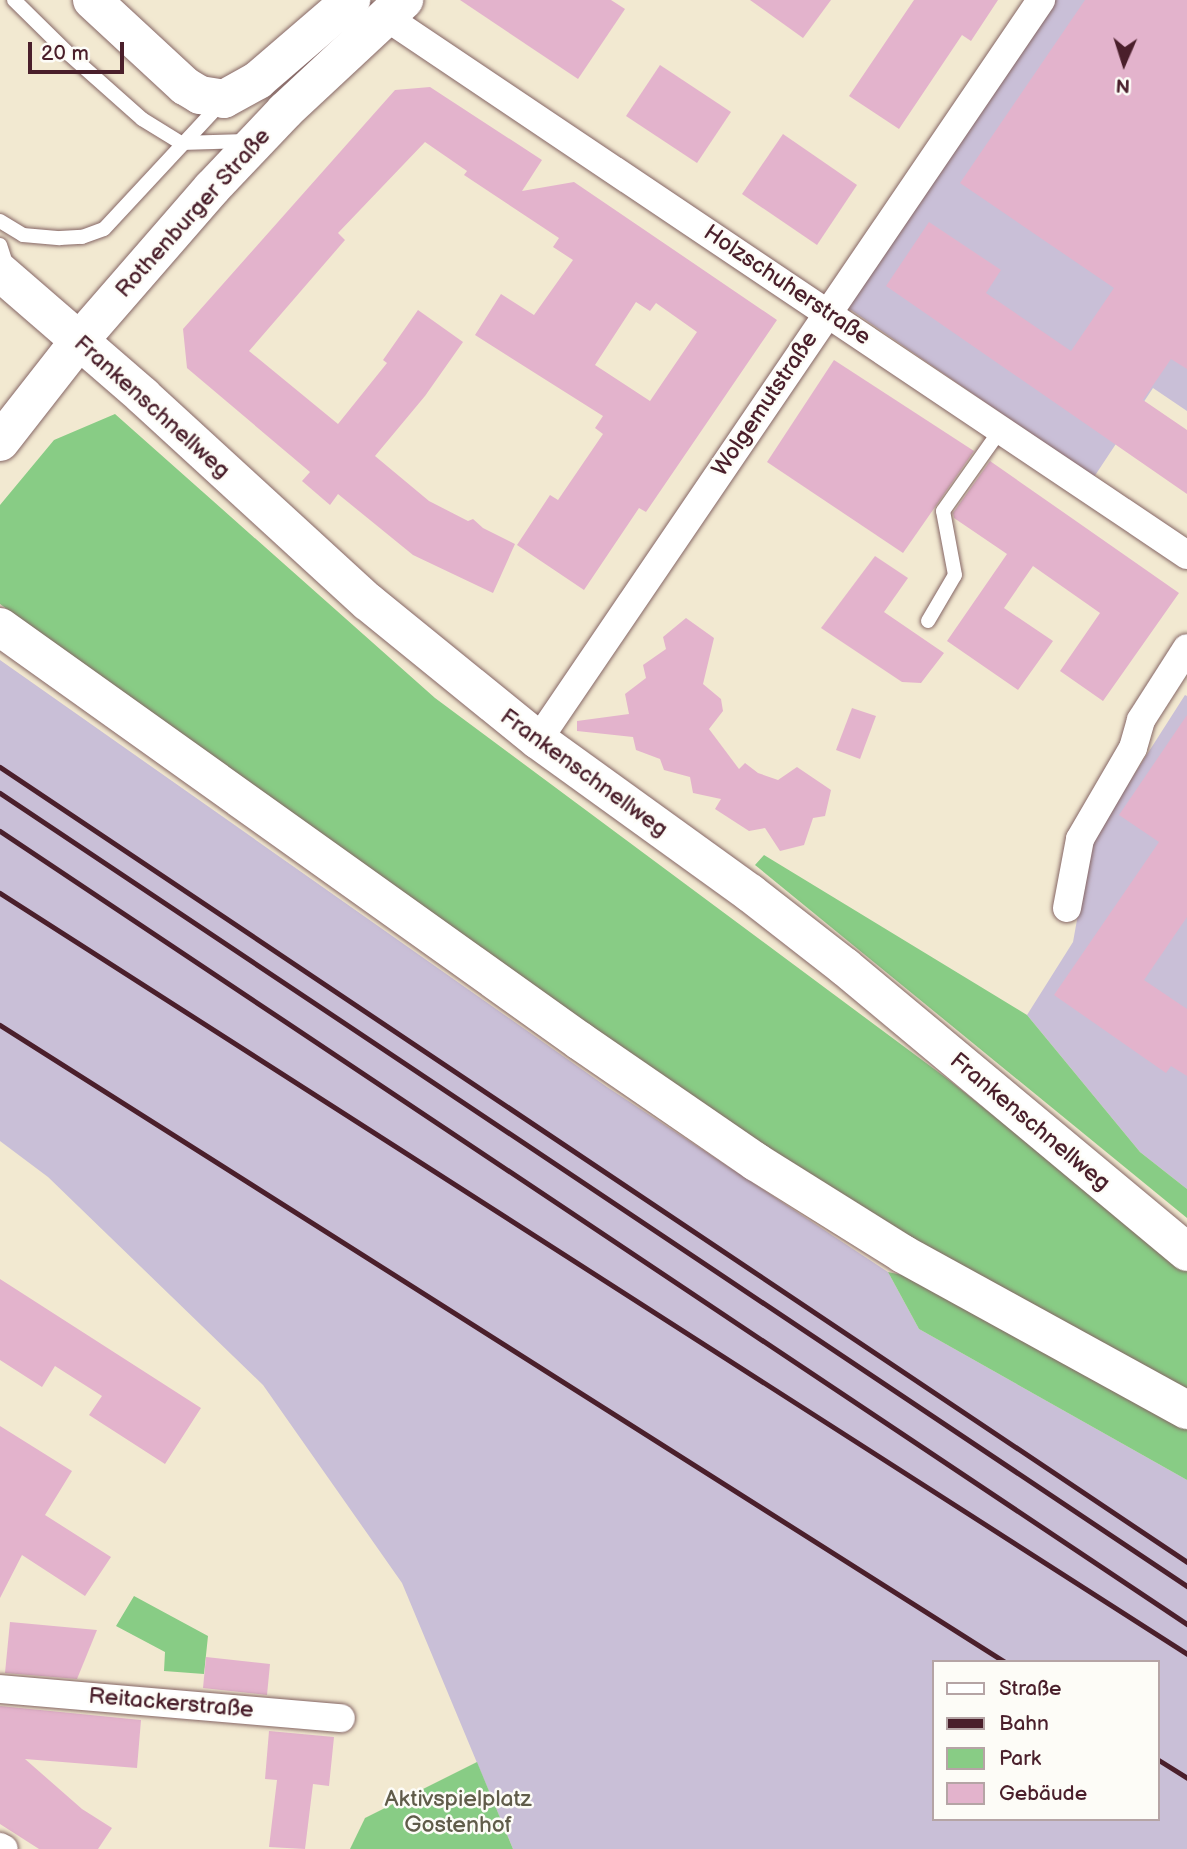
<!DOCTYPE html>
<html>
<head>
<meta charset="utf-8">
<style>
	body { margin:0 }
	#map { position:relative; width:1187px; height:1849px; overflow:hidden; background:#f2e9d1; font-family:"Balsamiq Sans",sans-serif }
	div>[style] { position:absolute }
	.industrial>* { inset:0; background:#c9bfd7 }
	.green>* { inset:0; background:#88cc85 }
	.building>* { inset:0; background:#e3b3cc }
	.roads { filter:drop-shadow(0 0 2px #856665) drop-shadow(0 0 2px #856665) }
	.service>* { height:14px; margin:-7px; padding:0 7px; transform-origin:7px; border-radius:7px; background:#fff }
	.minor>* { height:28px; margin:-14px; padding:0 14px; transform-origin:14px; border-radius:14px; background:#fff }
	.secondary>* { height:38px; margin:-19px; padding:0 19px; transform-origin:19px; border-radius:19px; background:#fff }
	.primary>* { height:38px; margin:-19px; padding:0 19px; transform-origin:19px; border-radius:19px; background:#fff }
	.trunk>* { height:38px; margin:-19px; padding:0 19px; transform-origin:19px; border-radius:19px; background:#fff }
	.rail>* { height:5px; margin:-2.5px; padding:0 2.5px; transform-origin:2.5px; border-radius:2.5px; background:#4a1f2b }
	span { translate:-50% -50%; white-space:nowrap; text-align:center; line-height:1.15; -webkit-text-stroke:5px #fdfcf7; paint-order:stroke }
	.street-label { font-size:23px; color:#4a1f2b }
	.park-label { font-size:23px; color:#605c4a }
	.legend { position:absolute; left:932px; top:1660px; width:228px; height:161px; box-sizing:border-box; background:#fdfcf7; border:2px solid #b5a4a5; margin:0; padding:9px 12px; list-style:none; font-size:21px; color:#4a1f2b }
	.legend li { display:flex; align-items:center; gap:14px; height:35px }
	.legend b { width:35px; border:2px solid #b5a4a5 }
	.north { position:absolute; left:1089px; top:28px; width:70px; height:70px; -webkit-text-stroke:5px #fdfcf7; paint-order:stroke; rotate:183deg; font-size:19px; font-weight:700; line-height:28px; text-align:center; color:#4a1f2b }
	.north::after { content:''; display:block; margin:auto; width:24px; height:32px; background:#4a1f2b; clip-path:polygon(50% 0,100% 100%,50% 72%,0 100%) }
	.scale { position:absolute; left:28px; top:42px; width:96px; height:32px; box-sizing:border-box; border:4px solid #4a1f2b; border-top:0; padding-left:9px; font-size:21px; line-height:24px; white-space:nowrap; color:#4a1f2b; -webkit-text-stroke:5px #fdfcf7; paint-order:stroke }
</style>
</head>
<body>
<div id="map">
	<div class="industrial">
		<div style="clip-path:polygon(1052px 0,1187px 0,1187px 411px,1153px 388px,1094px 477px,841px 303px)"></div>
		<div style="clip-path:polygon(evenodd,0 660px,607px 1087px,888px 1272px,919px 1329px,1187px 1480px,1187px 1849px,513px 1849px,402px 1583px,263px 1385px,48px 1177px,0 1141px,0 660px,933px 1662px,1157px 1662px,1157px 1819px,933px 1819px,933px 1662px)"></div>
		<div style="clip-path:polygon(1185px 695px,1187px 696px,1187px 1189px,1140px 1152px,1027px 1015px,1073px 942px,1091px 842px)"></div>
	</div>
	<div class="green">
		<div style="clip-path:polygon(115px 414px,435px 698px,949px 1080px,1187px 1271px,1187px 1391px,942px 1258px,752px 1141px,0 604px,0 505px,54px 440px)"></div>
		<div style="clip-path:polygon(764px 855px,1027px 1015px,1140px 1152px,1187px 1189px,1187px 1218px,755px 865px)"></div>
		<div style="clip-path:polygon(888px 1272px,912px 1277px,1187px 1427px,1187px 1480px,919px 1329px)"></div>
		<div style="clip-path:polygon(134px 1596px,208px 1636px,204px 1674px,164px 1671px,165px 1652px,116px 1626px)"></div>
		<div style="clip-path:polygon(477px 1762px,513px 1849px,350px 1849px,365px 1818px)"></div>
	</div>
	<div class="building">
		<div style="clip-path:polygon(460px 0,611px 0,625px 9px,578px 79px)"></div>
		<div style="clip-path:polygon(750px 0,831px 0,803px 38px)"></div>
		<div style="clip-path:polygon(914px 0,998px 0,971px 41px,962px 35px,899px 129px,849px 96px)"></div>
		<div style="clip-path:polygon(1085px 0,1187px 0,1187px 369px,1171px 359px,1143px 400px,1187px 430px,1187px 494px,886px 286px,929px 222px,1001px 270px,986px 293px,1071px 351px,1114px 288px,960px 183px)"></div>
		<div style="clip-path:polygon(660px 65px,731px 112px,697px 163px,626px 116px)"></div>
		<div style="clip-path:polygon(evenodd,430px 87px,542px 160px,522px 191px,574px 182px,777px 320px,646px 512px,639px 508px,584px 590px,517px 545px,550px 495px,558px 500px,603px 434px,595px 428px,603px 416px,475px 335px,501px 294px,534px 315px,573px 260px,553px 247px,559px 238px,464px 175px,467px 171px,425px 142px,338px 233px,345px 240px,249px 351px,338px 424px,387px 363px,383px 360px,418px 310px,463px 342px,425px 396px,375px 456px,429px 501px,468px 521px,473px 519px,483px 528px,515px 544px,493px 593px,413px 555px,338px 494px,330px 505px,302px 481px,310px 472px,187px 368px,183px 329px,395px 90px,430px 87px,636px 302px,650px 311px,656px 303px,697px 332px,650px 401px,595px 365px,636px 302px)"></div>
		<div style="clip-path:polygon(783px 134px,857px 185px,817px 245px,742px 194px)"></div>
		<div style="clip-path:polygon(834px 360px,974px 451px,903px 553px,767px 462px)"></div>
		<div style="clip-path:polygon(990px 461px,1179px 593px,1103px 701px,1060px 671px,1100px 613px,1033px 566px,1004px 608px,1053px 641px,1018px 690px,947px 641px,1007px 554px,954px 518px,953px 513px)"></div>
		<div style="clip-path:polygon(875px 556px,908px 578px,884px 612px,944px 653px,921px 683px,902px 682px,821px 628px)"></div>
		<div style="clip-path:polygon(686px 618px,714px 638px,703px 684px,721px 699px,723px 711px,709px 729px,739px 769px,745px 763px,758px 773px,778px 780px,797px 767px,831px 790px,825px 816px,813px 818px,804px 845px,780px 851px,765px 828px,749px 831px,715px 809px,721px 799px,693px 793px,690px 777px,664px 770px,660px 759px,636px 750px,633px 737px,577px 731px,577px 721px,629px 714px,625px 694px,646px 678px,643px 665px,666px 649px,663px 637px)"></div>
		<div style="clip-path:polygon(852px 708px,876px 716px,860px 759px,836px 750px)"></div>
		<div style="clip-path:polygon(1187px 715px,1187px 917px,1144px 980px,1187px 1009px,1187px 1076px,1171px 1066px,1166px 1073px,1054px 995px,1159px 842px,1119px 815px)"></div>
		<div style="clip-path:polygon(0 1279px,201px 1408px,165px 1464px,89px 1415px,102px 1396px,55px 1366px,42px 1387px,0 1360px)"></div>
		<div style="clip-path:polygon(0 1426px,72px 1471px,45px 1515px,111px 1557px,85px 1596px,22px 1555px,0 1598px)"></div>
		<div style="clip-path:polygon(10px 1622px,97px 1630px,77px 1679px,5px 1673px)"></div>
		<div style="clip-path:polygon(206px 1657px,270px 1664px,267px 1695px,203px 1688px)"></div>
		<div style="clip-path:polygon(0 1706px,141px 1720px,137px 1768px,25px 1759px,82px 1809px,112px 1828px,98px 1849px,39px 1849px,0 1824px)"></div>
		<div style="clip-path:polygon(269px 1731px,334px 1737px,329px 1786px,313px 1784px,305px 1849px,269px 1847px,277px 1780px,265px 1779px)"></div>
	</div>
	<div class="roads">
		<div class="service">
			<div style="left:14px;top:0;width:78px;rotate:44.5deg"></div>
			<div style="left:70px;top:55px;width:96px;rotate:41.6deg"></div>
			<div style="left:142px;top:119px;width:46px;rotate:31.6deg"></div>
			<div style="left:181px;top:143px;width:65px;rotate:-1.8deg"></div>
			<div style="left:0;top:221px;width:27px;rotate:31deg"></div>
			<div style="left:23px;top:235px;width:37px;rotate:5deg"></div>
			<div style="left:60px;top:238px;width:22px;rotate:-3deg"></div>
			<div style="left:82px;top:237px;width:23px;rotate:-20deg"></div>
			<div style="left:104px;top:229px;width:172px;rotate:-47.1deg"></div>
			<div style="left:0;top:245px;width:25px;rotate:72deg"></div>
			<div style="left:928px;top:621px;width:53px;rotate:-59.6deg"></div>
			<div style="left:955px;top:575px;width:65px;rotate:-100.6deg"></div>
			<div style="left:943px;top:511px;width:100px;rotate:-54.7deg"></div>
		</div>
		<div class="minor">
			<div style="left:386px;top:17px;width:965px;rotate:33.89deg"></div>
			<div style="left:538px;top:740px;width:895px;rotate:-55.79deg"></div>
			<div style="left:1067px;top:908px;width:70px;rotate:-79.3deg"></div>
			<div style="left:1080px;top:839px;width:105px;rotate:-59.8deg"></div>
			<div style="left:1133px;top:748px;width:29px;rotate:-74deg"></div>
			<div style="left:1141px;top:720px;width:85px;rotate:-57.4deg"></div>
			<div style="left:0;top:1689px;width:342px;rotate:4.9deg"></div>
			<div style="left:0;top:1847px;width:4px;rotate:27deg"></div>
		</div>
		<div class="secondary">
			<div style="left:92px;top:0;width:127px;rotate:42.8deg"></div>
			<div style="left:185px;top:86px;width:17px;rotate:31deg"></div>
			<div style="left:200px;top:95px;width:24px;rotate:9deg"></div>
			<div style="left:224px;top:99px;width:39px;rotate:-29deg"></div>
			<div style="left:258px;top:80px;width:123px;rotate:-40.7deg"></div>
			<div style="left:0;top:442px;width:128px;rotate:-52deg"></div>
			<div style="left:79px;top:341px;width:203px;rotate:-49deg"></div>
			<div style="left:212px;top:188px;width:106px;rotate:-46.5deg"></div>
			<div style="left:285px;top:111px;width:163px;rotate:-43deg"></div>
		</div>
		<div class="primary">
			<div style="left:0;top:272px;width:189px;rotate:40.9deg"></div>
			<div style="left:143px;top:396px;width:305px;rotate:42.5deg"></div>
			<div style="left:368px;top:602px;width:219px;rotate:39.1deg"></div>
		</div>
		<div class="trunk">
			<div style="left:0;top:627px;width:713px;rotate:35.52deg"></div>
			<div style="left:580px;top:1041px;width:214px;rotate:34.5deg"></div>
			<div style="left:756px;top:1162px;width:173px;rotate:32deg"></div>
			<div style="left:903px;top:1254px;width:324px;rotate:28.8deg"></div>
			<div style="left:538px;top:740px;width:261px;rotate:35.8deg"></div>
			<div style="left:750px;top:893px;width:120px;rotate:37.9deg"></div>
			<div style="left:845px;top:967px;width:445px;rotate:39.8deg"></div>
		</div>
	</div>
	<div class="rail">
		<div style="left:0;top:767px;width:1429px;rotate:33.81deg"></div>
		<div style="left:0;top:793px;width:1428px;rotate:33.75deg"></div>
		<div style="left:0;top:831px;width:1428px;rotate:33.75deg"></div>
		<div style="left:0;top:893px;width:1410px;rotate:32.66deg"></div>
		<div style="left:0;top:1025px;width:1190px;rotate:32.37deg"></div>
		<div style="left:1157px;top:1759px;width:36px;rotate:32deg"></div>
	</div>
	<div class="street-label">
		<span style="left:193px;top:213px;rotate:-48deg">Rothenburger Straße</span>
		<span style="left:787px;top:285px;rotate:34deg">Holzschuherstraße</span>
		<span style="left:765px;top:404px;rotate:-56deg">Wolgemutstraße</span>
		<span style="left:152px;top:407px;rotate:42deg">Frankenschnellweg</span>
		<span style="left:584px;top:773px;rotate:36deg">Frankenschnellweg</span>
		<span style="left:1030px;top:1122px;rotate:40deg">Frankenschnellweg</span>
		<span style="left:171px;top:1703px;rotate:5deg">Reitackerstraße</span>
	</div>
	<div class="park-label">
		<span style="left:458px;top:1812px">Aktivspielplatz<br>Gostenhof</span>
	</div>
	<ul class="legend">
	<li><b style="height:9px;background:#fff"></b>Straße</li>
	<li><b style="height:9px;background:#4a1f2b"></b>Bahn</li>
	<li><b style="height:19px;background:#88cc85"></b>Park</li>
	<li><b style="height:19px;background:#e3b3cc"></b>Gebäude</li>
	</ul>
	<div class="north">N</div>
	<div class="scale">20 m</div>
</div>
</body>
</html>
